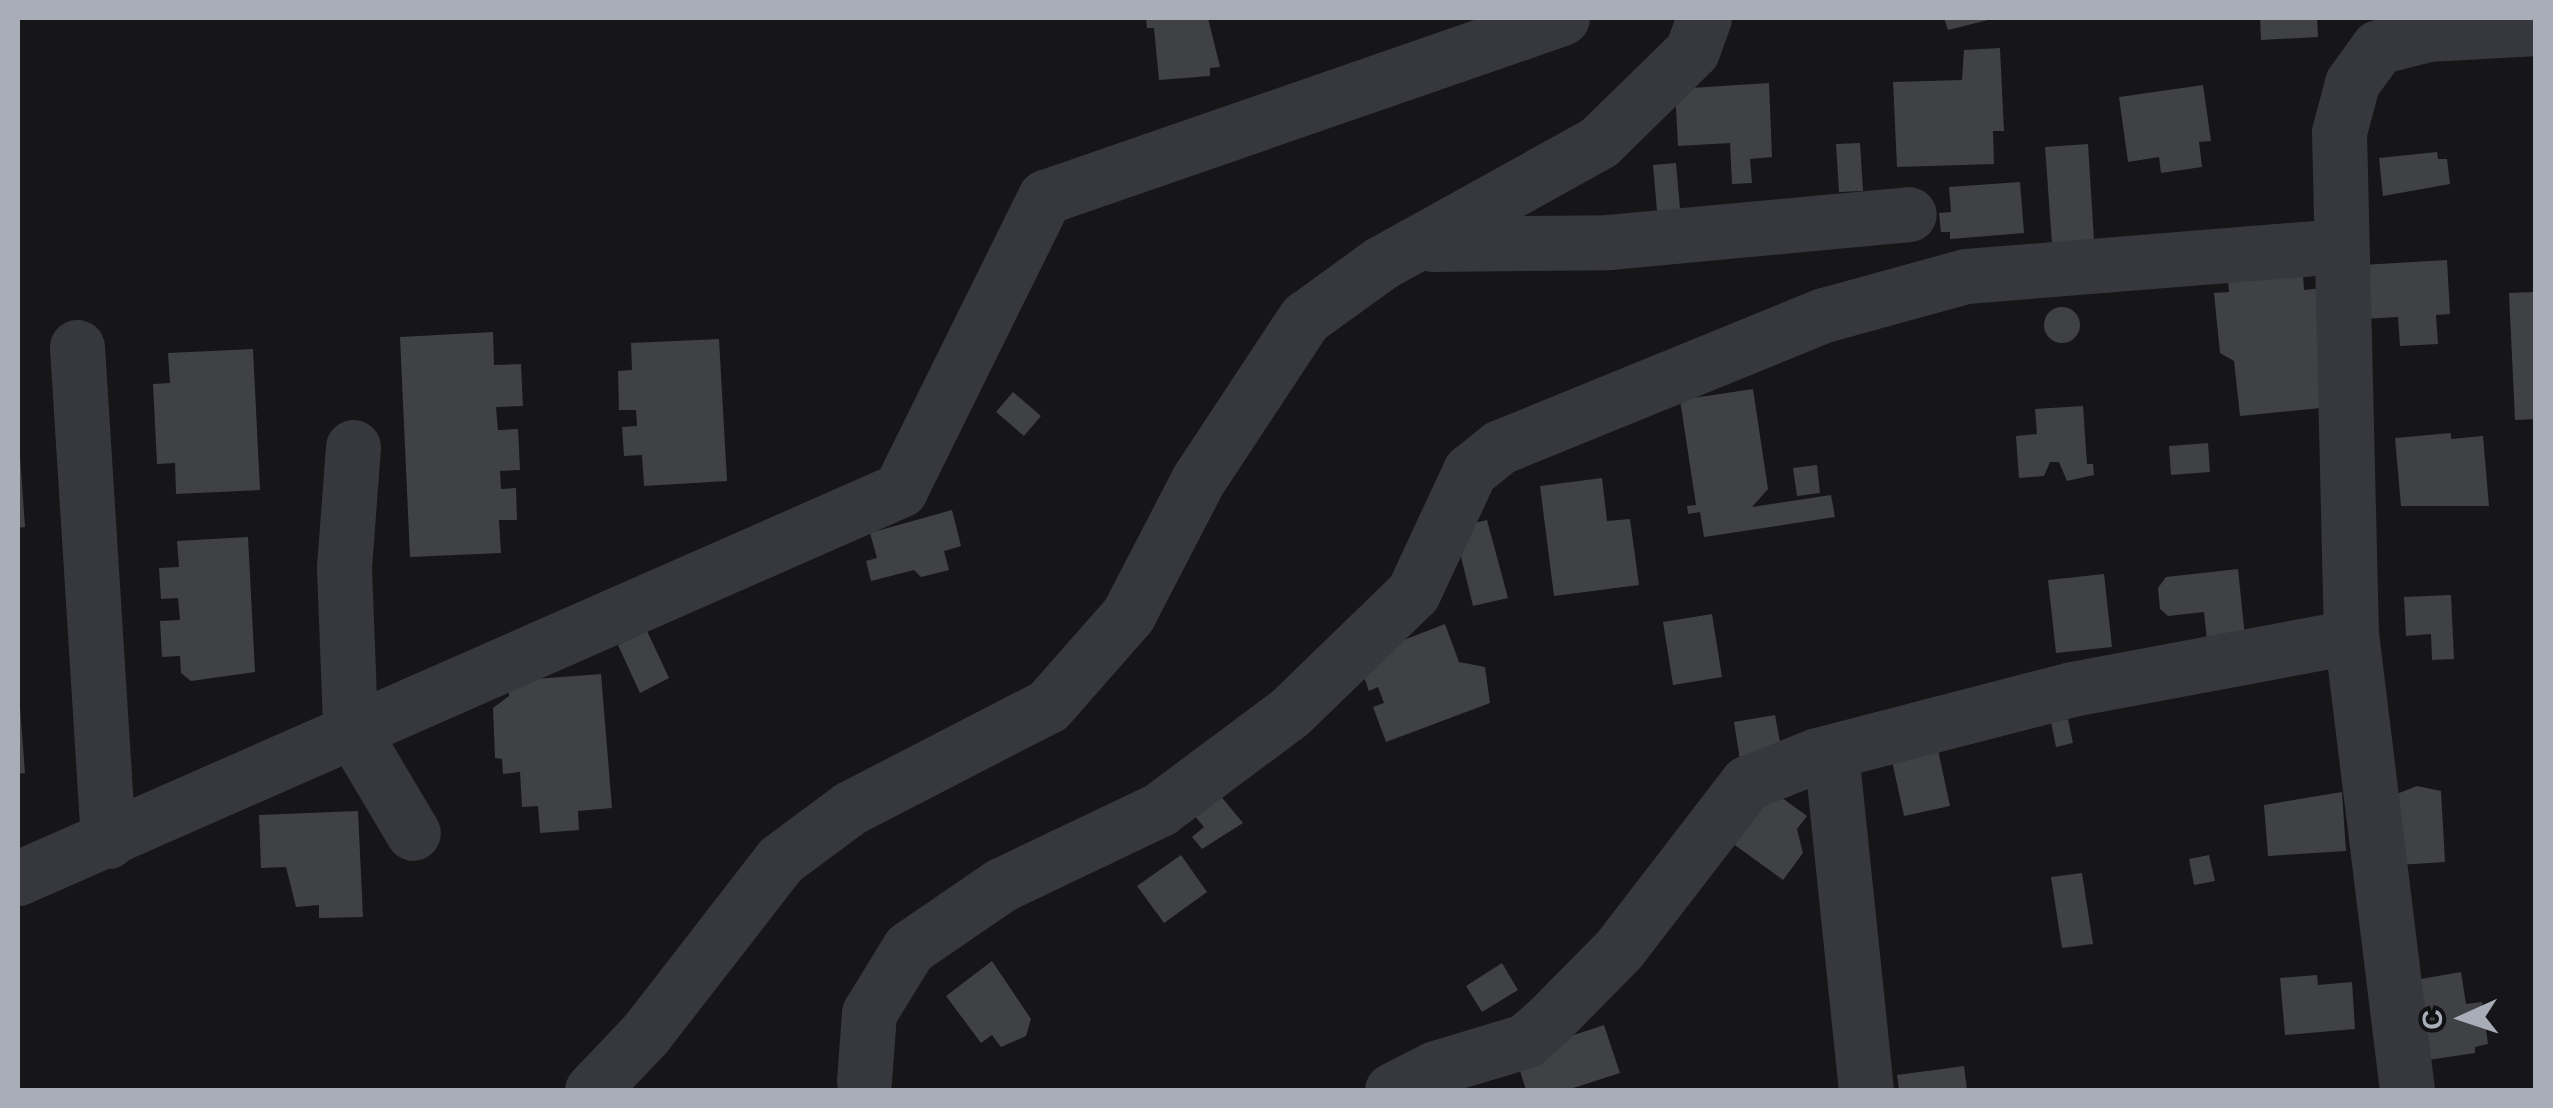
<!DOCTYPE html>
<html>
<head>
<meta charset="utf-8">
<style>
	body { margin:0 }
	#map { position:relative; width:2553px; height:1108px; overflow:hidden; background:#161618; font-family:Arial,sans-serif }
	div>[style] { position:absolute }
	.building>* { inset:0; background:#404145 }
	.round { border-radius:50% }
	.minor>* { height:55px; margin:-27.5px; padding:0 27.5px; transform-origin:27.5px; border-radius:27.5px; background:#37383d }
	span { translate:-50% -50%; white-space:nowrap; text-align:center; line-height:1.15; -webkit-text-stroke:9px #111113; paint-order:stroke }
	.frame { position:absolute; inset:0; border:20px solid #a8adb8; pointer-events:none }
	.north { position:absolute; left:2413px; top:968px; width:100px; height:100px; -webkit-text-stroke:8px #111113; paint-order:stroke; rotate:267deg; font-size:28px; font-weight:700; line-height:40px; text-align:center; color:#a8adb8 }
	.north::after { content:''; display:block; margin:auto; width:35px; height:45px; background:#a8adb8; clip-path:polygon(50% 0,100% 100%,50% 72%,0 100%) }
</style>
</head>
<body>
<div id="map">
	<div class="building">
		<div style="clip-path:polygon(1146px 18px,1208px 18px,1220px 67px,1210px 68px,1210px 76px,1159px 80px,1154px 28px,1147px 28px)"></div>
		<div style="clip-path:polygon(1944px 18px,1992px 18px,1992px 19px,1948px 30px)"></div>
		<div style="clip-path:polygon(2260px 18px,2317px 18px,2318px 37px,2261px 40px)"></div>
		<div style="clip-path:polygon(2000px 48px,2004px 131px,1993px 131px,1994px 164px,1897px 167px,1893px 82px,1962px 80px,1964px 50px)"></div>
		<div style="clip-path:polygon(1769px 83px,1772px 157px,1750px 159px,1752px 183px,1732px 184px,1730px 143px,1678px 146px,1675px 89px)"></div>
		<div style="clip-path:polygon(2203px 85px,2211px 141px,2199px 142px,2202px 167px,2161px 173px,2159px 157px,2128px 162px,2119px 97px)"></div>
		<div style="clip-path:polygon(1860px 143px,1863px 191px,1839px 192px,1836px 144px)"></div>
		<div style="clip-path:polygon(2088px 144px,2094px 240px,2052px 243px,2045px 147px)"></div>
		<div style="clip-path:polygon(2437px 152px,2438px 159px,2447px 159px,2450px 184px,2383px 196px,2379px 158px)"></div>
		<div style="clip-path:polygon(1676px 163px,1680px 209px,1657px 211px,1653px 165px)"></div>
		<div style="clip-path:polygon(2020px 182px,2024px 233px,1950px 239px,1950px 232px,1941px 232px,1939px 213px,1951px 212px,1949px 187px)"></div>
		<div style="clip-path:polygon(2447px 260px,2450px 314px,2436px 315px,2438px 344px,2400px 346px,2398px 317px,2365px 319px,2362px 265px)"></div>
		<div style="clip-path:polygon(2303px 274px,2304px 290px,2323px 288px,2331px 407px,2240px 416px,2234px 361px,2220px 353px,2214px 293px,2229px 292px,2228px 280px)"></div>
		<div style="clip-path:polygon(2536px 292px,2536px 419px,2515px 420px,2509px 293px)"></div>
		<div class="round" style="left:2044px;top:307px;width:36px;height:36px"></div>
		<div style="clip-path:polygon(493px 332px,494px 365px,521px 364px,523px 406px,496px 407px,498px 430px,518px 429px,520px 470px,500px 471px,501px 489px,516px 488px,517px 520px,499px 520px,501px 553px,410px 557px,400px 337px)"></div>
		<div style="clip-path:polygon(719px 339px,727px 481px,644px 486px,642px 455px,624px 456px,622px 427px,637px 426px,636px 410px,619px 410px,618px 371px,632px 370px,631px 343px)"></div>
		<div style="clip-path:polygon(253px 349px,260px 490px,176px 494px,175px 463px,157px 464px,153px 384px,170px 383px,168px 353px)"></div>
		<div style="clip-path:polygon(1753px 389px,1768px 489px,1752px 507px,1831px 495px,1835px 517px,1704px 537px,1700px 512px,1688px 514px,1687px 506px,1696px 505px,1680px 400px)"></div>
		<div style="clip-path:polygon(1013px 392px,1041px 416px,1024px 436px,996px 412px)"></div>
		<div style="clip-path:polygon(2083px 406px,2087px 464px,2093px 464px,2094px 475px,2067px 481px,2059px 462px,2050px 462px,2044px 476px,2019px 478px,2016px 436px,2037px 434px,2035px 409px)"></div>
		<div style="clip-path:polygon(18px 428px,25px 527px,18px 528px)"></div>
		<div style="clip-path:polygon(2451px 433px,2451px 439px,2483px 436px,2489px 506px,2401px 506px,2395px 438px)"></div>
		<div style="clip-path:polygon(2208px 443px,2210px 472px,2171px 475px,2169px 446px)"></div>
		<div style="clip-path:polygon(1817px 465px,1820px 493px,1797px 496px,1793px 468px)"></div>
		<div style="clip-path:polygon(1602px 478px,1607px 521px,1630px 519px,1639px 585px,1554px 596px,1540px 486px)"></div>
		<div style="clip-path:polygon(952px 510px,961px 546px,944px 551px,949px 570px,921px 577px,914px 570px,871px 581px,866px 561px,877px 558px,870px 533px)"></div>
		<div style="clip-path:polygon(1487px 520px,1508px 598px,1473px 606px,1454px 528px)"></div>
		<div style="clip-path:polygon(248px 537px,255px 672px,191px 681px,181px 673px,180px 656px,162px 657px,160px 621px,180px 620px,178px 598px,161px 599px,159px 568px,179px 567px,177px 541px)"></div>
		<div style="clip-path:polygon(2238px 569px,2245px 637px,2207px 640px,2204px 612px,2168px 616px,2160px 609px,2158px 588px,2166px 577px)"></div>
		<div style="clip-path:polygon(2104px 574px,2112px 647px,2056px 653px,2048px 580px)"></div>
		<div style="clip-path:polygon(2451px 595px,2454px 659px,2432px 660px,2431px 634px,2406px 636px,2404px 597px)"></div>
		<div style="clip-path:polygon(1712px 614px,1722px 677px,1673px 685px,1663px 622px)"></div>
		<div style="clip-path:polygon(1445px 624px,1459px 662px,1485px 667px,1490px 703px,1386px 742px,1373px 707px,1384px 703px,1378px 687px,1369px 691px,1357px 658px)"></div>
		<div style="clip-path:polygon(647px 631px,669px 678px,640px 693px,618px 645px)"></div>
		<div style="clip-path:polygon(601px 674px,612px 808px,578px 811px,579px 830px,540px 833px,538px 806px,522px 807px,520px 772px,503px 774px,502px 759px,495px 758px,493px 708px,509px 696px,508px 681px)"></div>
		<div style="clip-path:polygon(20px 707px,25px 773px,18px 774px,18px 708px)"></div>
		<div style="clip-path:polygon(1775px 715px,1782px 753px,1740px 760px,1734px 722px)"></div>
		<div style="clip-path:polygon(2068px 719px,2073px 743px,2056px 747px,2051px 722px)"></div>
		<div style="clip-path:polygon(1938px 750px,1950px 806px,1904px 816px,1892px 761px)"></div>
		<div style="clip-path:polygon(2417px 786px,2441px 791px,2445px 862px,2398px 865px,2394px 795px)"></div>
		<div style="clip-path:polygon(1771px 790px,1807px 816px,1797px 829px,1803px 853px,1783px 880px,1732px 843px)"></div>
		<div style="clip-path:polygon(2342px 792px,2346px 851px,2268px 856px,2264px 805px)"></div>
		<div style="clip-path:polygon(1219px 794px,1243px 823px,1202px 849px,1192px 837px,1204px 827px,1194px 815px)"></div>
		<div style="clip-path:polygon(358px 811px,363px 917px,319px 918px,319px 905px,296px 907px,286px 867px,261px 868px,259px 815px)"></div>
		<div style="clip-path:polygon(1181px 855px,1207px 892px,1164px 923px,1137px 886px)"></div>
		<div style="clip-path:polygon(2209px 855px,2215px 881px,2194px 885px,2189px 859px)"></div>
		<div style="clip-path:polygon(2082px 873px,2093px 944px,2062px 948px,2051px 877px)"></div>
		<div style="clip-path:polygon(992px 961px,1031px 1019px,1026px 1036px,1001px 1047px,992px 1035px,981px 1043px,946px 996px)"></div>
		<div style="clip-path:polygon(1502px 963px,1518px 990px,1482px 1012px,1466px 986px)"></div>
		<div style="clip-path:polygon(2461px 972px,2466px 1004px,2482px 1002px,2488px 1044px,2475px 1047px,2475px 1053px,2428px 1060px,2415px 980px)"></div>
		<div style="clip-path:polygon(2317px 975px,2318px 985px,2352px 982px,2355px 1029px,2285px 1035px,2280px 978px)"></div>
		<div style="clip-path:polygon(1604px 1025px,1620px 1073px,1567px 1090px,1526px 1090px,1520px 1071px,1541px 1064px,1535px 1048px)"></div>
		<div style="clip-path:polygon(1964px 1066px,1967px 1090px,1899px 1090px,1897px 1075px)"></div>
	</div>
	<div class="minor">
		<div style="left:1432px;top:244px;width:177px;rotate:-0.6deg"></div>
		<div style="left:1609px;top:242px;width:301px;rotate:-5.3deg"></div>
		<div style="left:77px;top:347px;width:495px;rotate:86.4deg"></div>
		<div style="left:353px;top:447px;width:121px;rotate:94.3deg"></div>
		<div style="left:344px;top:568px;width:159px;rotate:87.8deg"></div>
		<div style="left:350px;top:727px;width:123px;rotate:59.3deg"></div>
		<div style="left:1831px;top:752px;width:340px;rotate:84.1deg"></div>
		<div style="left:18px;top:878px;width:964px;rotate:-23.75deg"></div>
		<div style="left:900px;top:490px;width:327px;rotate:-63.7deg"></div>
		<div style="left:1045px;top:197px;width:547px;rotate:-19.1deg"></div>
		<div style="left:864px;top:1081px;width:68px;rotate:-85.8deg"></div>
		<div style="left:869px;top:1013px;width:76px;rotate:-58.4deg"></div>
		<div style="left:909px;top:948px;width:112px;rotate:-34.4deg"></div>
		<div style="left:1001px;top:885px;width:176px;rotate:-25.5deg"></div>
		<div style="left:1160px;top:809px;width:162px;rotate:-36.7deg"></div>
		<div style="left:1290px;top:712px;width:171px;rotate:-44.1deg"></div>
		<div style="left:1413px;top:593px;width:135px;rotate:-65deg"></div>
		<div style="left:1470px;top:471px;width:38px;rotate:-39deg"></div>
		<div style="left:1500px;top:447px;width:350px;rotate:-22.2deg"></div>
		<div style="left:1824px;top:315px;width:147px;rotate:-15.4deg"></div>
		<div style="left:1966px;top:276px;width:373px;rotate:-4.6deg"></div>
		<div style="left:592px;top:1090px;width:79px;rotate:-46.5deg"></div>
		<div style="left:646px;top:1033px;width:219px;rotate:-52.2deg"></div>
		<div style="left:780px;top:860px;width:87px;rotate:-36.6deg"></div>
		<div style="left:850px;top:808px;width:223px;rotate:-27.3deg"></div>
		<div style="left:1048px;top:706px;width:121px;rotate:-48.7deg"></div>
		<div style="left:1128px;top:615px;width:152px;rotate:-62.6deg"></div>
		<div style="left:1198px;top:480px;width:194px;rotate:-56.6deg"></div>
		<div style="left:1305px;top:318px;width:94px;rotate:-35.9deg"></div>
		<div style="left:1381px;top:263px;width:249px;rotate:-29deg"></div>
		<div style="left:1599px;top:142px;width:130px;rotate:-44.4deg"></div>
		<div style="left:1692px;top:51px;width:35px;rotate:-70deg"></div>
		<div style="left:1392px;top:1090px;width:48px;rotate:-27.1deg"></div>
		<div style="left:1435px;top:1068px;width:94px;rotate:-16.7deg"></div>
		<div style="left:1525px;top:1041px;width:33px;rotate:-41deg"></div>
		<div style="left:1550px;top:1019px;width:98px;rotate:-45.4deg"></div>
		<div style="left:1619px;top:949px;width:210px;rotate:-52.4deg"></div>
		<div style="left:1747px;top:783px;width:75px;rotate:-21.8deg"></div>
		<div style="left:1817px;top:755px;width:263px;rotate:-14.5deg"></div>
		<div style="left:2072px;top:689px;width:284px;rotate:-10.6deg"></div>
		<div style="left:2407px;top:1090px;width:456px;rotate:-97deg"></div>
		<div style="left:2351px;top:637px;width:505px;rotate:-91.36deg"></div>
		<div style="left:2339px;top:132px;width:51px;rotate:-75.1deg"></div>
		<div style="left:2352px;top:83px;width:44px;rotate:-54.2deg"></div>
		<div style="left:2378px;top:47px;width:52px;rotate:-14.6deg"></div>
		<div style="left:2428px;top:34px;width:108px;rotate:-3.2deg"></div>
	</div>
	<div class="frame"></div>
	<div class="north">С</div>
</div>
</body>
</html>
